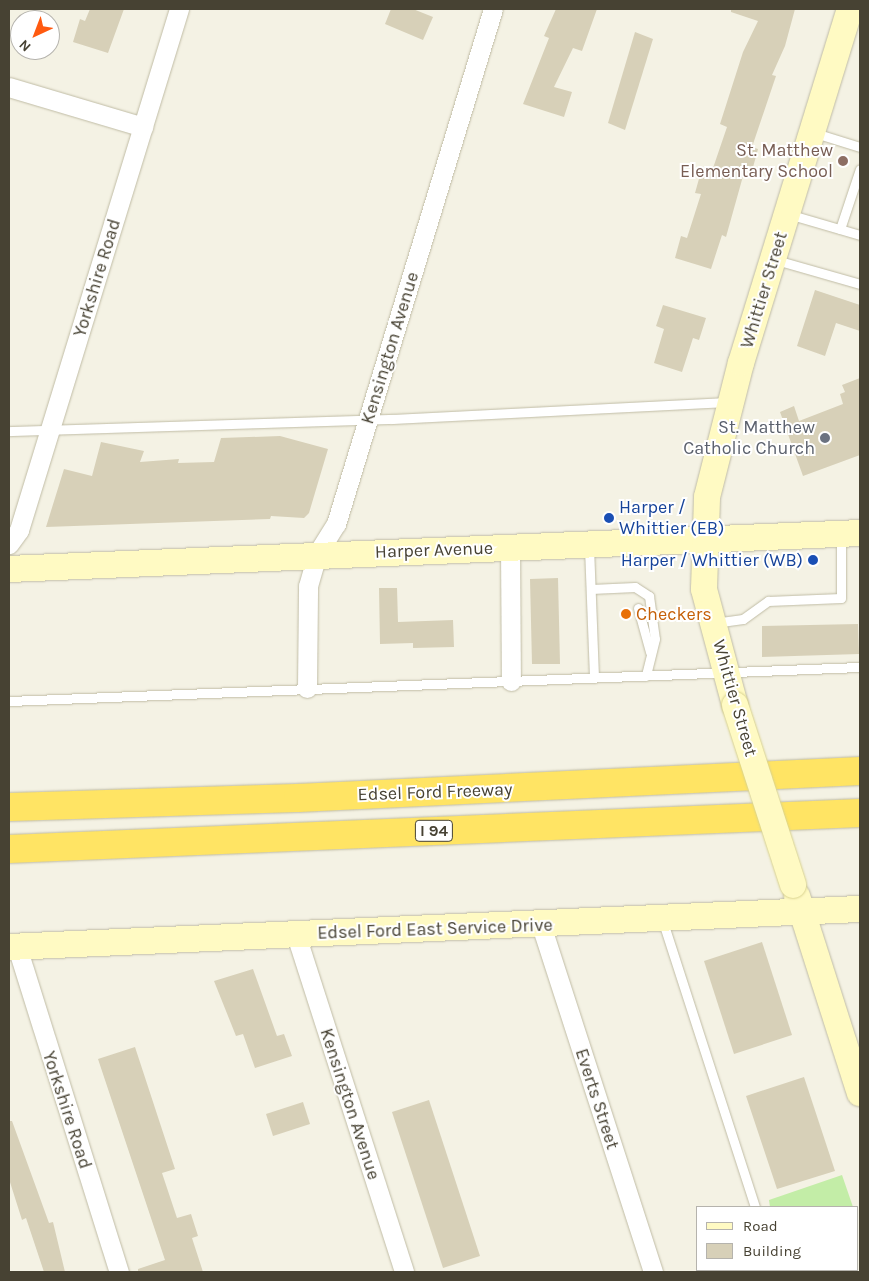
<!DOCTYPE html>
<html>
<head>
<meta charset="utf-8">
<style>
	body { margin:0 }
	#map { position:relative; width:869px; height:1281px; overflow:hidden; background:#f4f2e4; font-family:Karla,sans-serif }
	div>[style] { position:absolute }
	.green>* { inset:0; background:#c3eda7 }
	.building>* { inset:0; background:#d7d0b8 }
	.roads { filter:drop-shadow(0 0 1px #c0bca5) drop-shadow(0 0 1px #c0bca5) }
	.lane>* { height:9px; margin:-4.5px; padding:0 4.5px; transform-origin:4.5px; border-radius:4.5px; background:#fff }
	.street>* { height:19px; margin:-9.5px; padding:0 9.5px; transform-origin:9.5px; border-radius:9.5px; background:#fff }
	.secondary>* { height:26px; margin:-13px; padding:0 13px; transform-origin:13px; border-radius:13px; background:#fffac3 }
	.highway>* { height:28px; margin:-14px; padding:0 14px; transform-origin:14px; border-radius:14px; background:#ffe464 }
	.bridges { filter:drop-shadow(0 0 1px #d9d28e) drop-shadow(0 0 1px #d9d28e) }
	.secondary-bridge>* { height:26px; margin:-13px; padding:0 13px; transform-origin:13px; border-radius:13px; background:#fffac3 }
	.dots>* { width:14px; height:14px; translate:-50% -50%; box-sizing:border-box; border:2px solid #fff; border-radius:50% }
	span { translate:-50% -50%; white-space:nowrap; text-align:center; line-height:1.15; -webkit-text-stroke:4px #fff; paint-order:stroke }
	.shield-label span { padding:1px 4px; background:#fff; border:1px solid; border-radius:4px; -webkit-text-stroke-width:0 }
	.shield-label { font-size:16px; color:#474233; font-weight:700 }
	.education-label { font-size:18px; color:#785e54 }
	.right { translate:-100% -50%; text-align:right }
	.street-label { font-size:18px; color:#474233 }
	.worship-label { font-size:18px; color:#5b616d }
	.transit-label { font-size:18px; color:#164399 }
	.left { translate:0 -50%; text-align:left }
	.food-label { font-size:18px; color:#c56008 }
	.frame { position:absolute; inset:0; border:10px solid #474233; pointer-events:none }
	.legend { position:absolute; left:696px; top:1206px; width:162px; height:65px; box-sizing:border-box; background:#fff; border:1px solid #b5b3ad; margin:0; padding:6px 9px; list-style:none; font-size:15px; color:#474233 }
	.legend li { display:flex; align-items:center; gap:10px; height:25px }
	.legend b { width:25px; border:1px solid #b5b3ad }
	.north { position:absolute; left:10px; top:10px; width:50px; height:50px; box-sizing:border-box; background:#fff; border:1px solid #b5b3ad; border-radius:50%; rotate:223deg; font-size:14px; font-weight:700; line-height:20px; text-align:center; color:#474233 }
	.north::after { content:''; display:block; margin:auto; width:18px; height:22px; background:#ff5a10; clip-path:polygon(50% 0,100% 100%,50% 72%,0 100%) }
</style>
</head>
<body>
<div id="map">
	<div class="green">
		<div style="clip-path:polygon(842px 1175px,853px 1207px,770px 1207px,769px 1200px)"></div>
	</div>
	<div class="building">
		<div style="clip-path:polygon(90px 9px,124px 9px,108px 53px,73px 42px,80px 19px,85px 21px)"></div>
		<div style="clip-path:polygon(391px 9px,413px 9px,433px 17px,423px 40px,385px 24px)"></div>
		<div style="clip-path:polygon(556px 9px,597px 9px,582px 51px,573px 48px,554px 87px,572px 92px,564px 117px,523px 104px,549px 38px,544px 36px)"></div>
		<div style="clip-path:polygon(731px 9px,795px 9px,785px 46px,772px 75px,776px 76px,752px 147px,758px 149px,752px 171px,745px 169px,726px 237px,722px 235px,711px 269px,675px 258px,681px 236px,687px 238px,701px 194px,695px 193px,702px 168px,712px 171px,727px 127px,720px 124px,743px 52px,758px 21px,731px 12px)"></div>
		<div style="clip-path:polygon(635px 32px,653px 39px,625px 130px,608px 123px)"></div>
		<div style="clip-path:polygon(815px 290px,860px 305px,860px 331px,836px 323px,825px 356px,797px 346px)"></div>
		<div style="clip-path:polygon(663px 305px,706px 318px,699px 340px,693px 338px,682px 372px,654px 363px,664px 329px,656px 326px)"></div>
		<div style="clip-path:polygon(860px 378px,860px 455px,803px 476px,780px 412px,794px 406px,799px 421px,843px 404px,840px 394px,845px 392px,842px 385px)"></div>
		<div style="clip-path:polygon(280px 436px,328px 449px,309px 513px,304px 518px,271px 516px,270px 519px,46px 527px,64px 469px,92px 476px,101px 442px,144px 451px,140px 462px,179px 459px,178px 463px,214px 462px,221px 438px)"></div>
		<div style="clip-path:polygon(558px 578px,560px 664px,532px 664px,530px 579px)"></div>
		<div style="clip-path:polygon(379px 588px,397px 588px,398px 622px,453px 620px,454px 647px,413px 648px,413px 643px,380px 644px)"></div>
		<div style="clip-path:polygon(858px 624px,859px 654px,762px 657px,762px 626px)"></div>
		<div style="clip-path:polygon(762px 942px,792px 1035px,734px 1054px,704px 961px)"></div>
		<div style="clip-path:polygon(253px 969px,277px 1036px,284px 1034px,292px 1056px,255px 1068px,243px 1034px,236px 1036px,214px 981px)"></div>
		<div style="clip-path:polygon(135px 1047px,175px 1169px,162px 1173px,177px 1218px,191px 1214px,198px 1236px,192px 1238px,203px 1272px,138px 1272px,138px 1269px,165px 1260px,98px 1059px)"></div>
		<div style="clip-path:polygon(804px 1077px,835px 1171px,777px 1189px,746px 1096px)"></div>
		<div style="clip-path:polygon(429px 1100px,480px 1256px,443px 1268px,392px 1112px)"></div>
		<div style="clip-path:polygon(303px 1102px,310px 1124px,273px 1136px,266px 1114px)"></div>
		<div style="clip-path:polygon(9px 1121px,12px 1121px,49px 1223px,53px 1222px,65px 1272px,44px 1272px,26px 1218px,22px 1220px,9px 1179px)"></div>
	</div>
	<div class="roads">
		<div class="lane">
			<div style="left:815px;top:133px;width:47px;rotate:17.3deg"></div>
			<div style="left:788px;top:214px;width:75px;rotate:16.3deg"></div>
			<div style="left:840px;top:229px;width:63px;rotate:-71.6deg"></div>
			<div style="left:776px;top:260px;width:87px;rotate:15.9deg"></div>
			<div style="left:9px;top:431px;width:383px;rotate:-1.8deg"></div>
			<div style="left:392px;top:419px;width:336px;rotate:-2.9deg"></div>
			<div style="left:589px;top:547px;width:131px;rotate:87.8deg"></div>
			<div style="left:591px;top:589px;width:44px;rotate:-2.6deg"></div>
			<div style="left:635px;top:587px;width:17px;rotate:33deg"></div>
			<div style="left:649px;top:596px;width:43px;rotate:82.1deg"></div>
			<div style="left:655px;top:639px;width:38px;rotate:104deg"></div>
			<div style="left:638px;top:608px;width:46px;rotate:74.7deg"></div>
			<div style="left:714px;top:623px;width:29px;rotate:-8deg"></div>
			<div style="left:743px;top:619px;width:31px;rotate:-36deg"></div>
			<div style="left:768px;top:601px;width:73px;rotate:-2.4deg"></div>
			<div style="left:841px;top:598px;width:62px;rotate:-90deg"></div>
			<div style="left:9px;top:701px;width:852px;rotate:-2.29deg"></div>
			<div style="left:662px;top:919px;width:303px;rotate:72.1deg"></div>
			<div style="left:775px;top:1270px;width:2px;rotate:63deg"></div>
		</div>
		<div class="street">
			<div style="left:9px;top:87px;width:140px;rotate:16.6deg"></div>
			<div style="left:9px;top:544px;width:17px;rotate:-54deg"></div>
			<div style="left:19px;top:530px;width:545px;rotate:-72.93deg"></div>
			<div style="left:510px;top:547px;width:134px;rotate:89.6deg"></div>
			<div style="left:307px;top:688px;width:102px;rotate:-89.4deg"></div>
			<div style="left:308px;top:586px;width:33px;rotate:-74deg"></div>
			<div style="left:317px;top:554px;width:36px;rotate:-58deg"></div>
			<div style="left:336px;top:524px;width:538px;rotate:-73.05deg"></div>
			<div style="left:541px;top:925px;width:365px;rotate:72.1deg"></div>
			<div style="left:296px;top:935px;width:354px;rotate:72.2deg"></div>
			<div style="left:17px;top:947px;width:341px;rotate:72.6deg"></div>
		</div>
		<div class="secondary">
			<div style="left:9px;top:569px;width:852px;rotate:-2.42deg"></div>
			<div style="left:735px;top:705px;width:120px;rotate:-105deg"></div>
			<div style="left:704px;top:589px;width:92px;rotate:-88.1deg"></div>
			<div style="left:707px;top:497px;width:138px;rotate:-75.8deg"></div>
			<div style="left:741px;top:363px;width:370px;rotate:-72.9deg"></div>
			<div style="left:797px;top:896px;width:207px;rotate:72.3deg"></div>
			<div style="left:9px;top:947px;width:852px;rotate:-2.56deg"></div>
		</div>
		<div class="highway">
			<div style="left:9px;top:807px;width:289px;rotate:-1.8deg"></div>
			<div style="left:298px;top:798px;width:563px;rotate:-2.75deg"></div>
			<div style="left:9px;top:849px;width:852px;rotate:-2.42deg"></div>
		</div>
	</div>
	<div class="bridges">
		<div class="secondary-bridge">
			<div style="left:735px;top:705px;width:189px;rotate:72.1deg"></div>
		</div>
	</div>
	<div class="dots">
		<div style="left:843px;top:161px;background:#8d6e63"></div>
		<div style="left:825px;top:438px;background:#6b7280"></div>
		<div style="left:609px;top:518px;background:#1a4fb4"></div>
		<div style="left:813px;top:560px;background:#1a4fb4"></div>
		<div style="left:626px;top:614px;background:#e8710a"></div>
	</div>
	<div class="shield-label">
		<span style="left:434px;top:831px">I 94</span>
	</div>
	<div class="education-label">
		<span class="right" style="left:833px;top:161px">St. Matthew<br>Elementary School</span>
	</div>
	<div class="street-label">
		<span style="left:97px;top:278px;rotate:-73deg">Yorkshire Road</span>
		<span style="left:764px;top:290px;rotate:-73deg">Whittier Street</span>
		<span style="left:390px;top:348px;rotate:-73deg">Kensington Avenue</span>
		<span style="left:434px;top:550px;rotate:-2deg">Harper Avenue</span>
		<span style="left:735px;top:698px;rotate:74deg">Whittier Street</span>
		<span style="left:435px;top:792px;rotate:-2deg">Edsel Ford Freeway</span>
		<span style="left:435px;top:929px;rotate:-2deg">Edsel Ford East Service Drive</span>
		<span style="left:597px;top:1099px;rotate:72deg">Everts Street</span>
		<span style="left:350px;top:1104px;rotate:72deg">Kensington Avenue</span>
		<span style="left:67px;top:1110px;rotate:72deg">Yorkshire Road</span>
	</div>
	<div class="worship-label">
		<span class="right" style="left:815px;top:438px">St. Matthew<br>Catholic Church</span>
	</div>
	<div class="transit-label">
		<span class="left" style="left:619px;top:518px">Harper /<br>Whittier (EB)</span>
		<span class="right" style="left:803px;top:560px">Harper / Whittier (WB)</span>
	</div>
	<div class="food-label">
		<span class="left" style="left:636px;top:614px">Checkers</span>
	</div>
	<div class="frame"></div>
	<ul class="legend">
	<li><b style="height:6px;background:#fffac3"></b>Road</li>
	<li><b style="height:14px;background:#d7d0b8"></b>Building</li>
	</ul>
	<div class="north">N</div>
</div>
</body>
</html>
